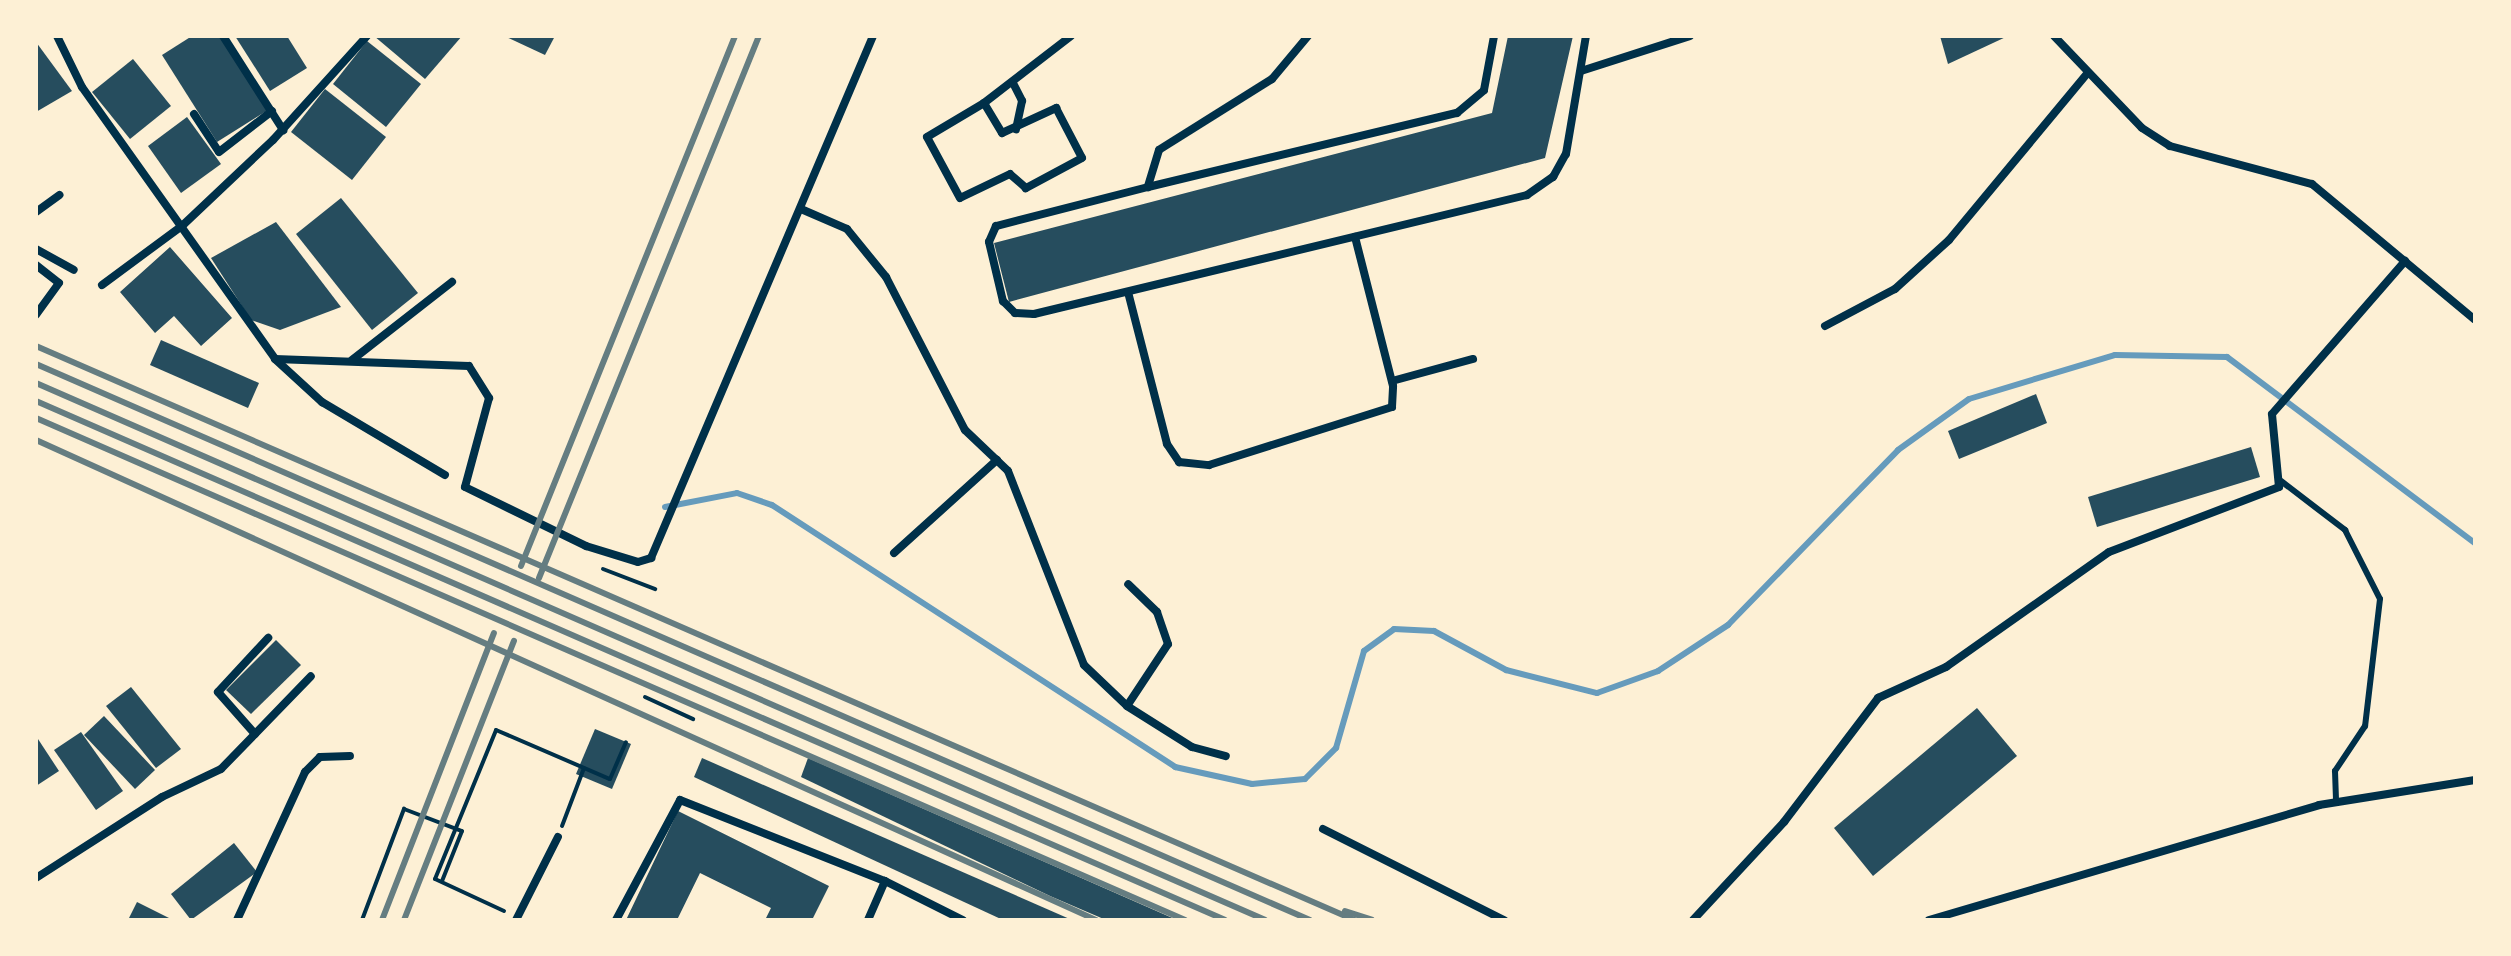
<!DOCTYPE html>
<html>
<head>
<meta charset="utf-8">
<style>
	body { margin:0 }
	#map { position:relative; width:2511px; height:956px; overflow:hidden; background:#fdf0d5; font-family:Overpass,sans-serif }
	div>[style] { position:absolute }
	.stream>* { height:6px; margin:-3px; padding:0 3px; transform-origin:3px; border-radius:3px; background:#669bbc }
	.building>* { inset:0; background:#264d5e }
	.path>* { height:4px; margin:-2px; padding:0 2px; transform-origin:2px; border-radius:2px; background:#003049 }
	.service>* { height:6px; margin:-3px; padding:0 3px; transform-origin:3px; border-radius:3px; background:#003049 }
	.minor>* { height:8px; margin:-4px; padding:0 4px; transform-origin:4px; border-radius:4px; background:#003049 }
	.rail>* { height:6px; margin:-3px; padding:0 3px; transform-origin:3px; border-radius:3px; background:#657d81 }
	span { translate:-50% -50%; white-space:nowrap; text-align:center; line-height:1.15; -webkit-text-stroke:8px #fdf0d5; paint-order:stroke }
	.frame { position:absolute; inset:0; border:38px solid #fdf0d5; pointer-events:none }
</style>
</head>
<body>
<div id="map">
	<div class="stream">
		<div style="left:665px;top:507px;width:73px;rotate:-11deg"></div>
		<div style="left:737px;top:493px;width:37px;rotate:19deg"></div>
		<div style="left:772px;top:505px;width:481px;rotate:33deg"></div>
		<div style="left:1175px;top:767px;width:79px;rotate:12.4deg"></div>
		<div style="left:1252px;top:784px;width:53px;rotate:-5.4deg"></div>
		<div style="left:1305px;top:779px;width:44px;rotate:-45deg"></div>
		<div style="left:1336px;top:748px;width:101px;rotate:-73.9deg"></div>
		<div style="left:1364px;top:651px;width:37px;rotate:-36deg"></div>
		<div style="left:1394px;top:629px;width:40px;rotate:2.9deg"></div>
		<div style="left:1434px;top:631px;width:82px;rotate:28.4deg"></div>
		<div style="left:1506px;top:670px;width:94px;rotate:14.2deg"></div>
		<div style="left:1597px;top:693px;width:65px;rotate:-19.8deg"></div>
		<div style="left:1658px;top:671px;width:84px;rotate:-33.3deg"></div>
		<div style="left:1728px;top:625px;width:244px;rotate:-45.8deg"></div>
		<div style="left:1898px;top:450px;width:87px;rotate:-35.7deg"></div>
		<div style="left:1969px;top:399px;width:152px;rotate:-16.8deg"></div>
		<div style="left:2115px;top:355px;width:112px;rotate:1deg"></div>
		<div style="left:2227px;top:357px;width:310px;rotate:36.9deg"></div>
	</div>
	<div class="building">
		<div style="clip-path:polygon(192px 36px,221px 36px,268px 110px,217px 142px,162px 55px)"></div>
		<div style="clip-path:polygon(235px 36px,287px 36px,307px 68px,270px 91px)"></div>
		<div style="clip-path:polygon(374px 36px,462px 36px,425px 79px)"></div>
		<div style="clip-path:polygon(504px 36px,555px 36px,545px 55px)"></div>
		<div style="clip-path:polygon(1508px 36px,1573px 36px,1545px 158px,1009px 302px,994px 243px,1492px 113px)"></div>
		<div style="clip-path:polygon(1940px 36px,2008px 36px,1948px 64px)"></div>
		<div style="clip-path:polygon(367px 41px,421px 84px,386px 127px,333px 84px)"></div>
		<div style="clip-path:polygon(36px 42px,72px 91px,36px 112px)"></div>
		<div style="clip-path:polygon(133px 59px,171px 106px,130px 139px,92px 92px)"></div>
		<div style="clip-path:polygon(325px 89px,386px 137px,352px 180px,291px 132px)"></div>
		<div style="clip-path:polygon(187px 117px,221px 164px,181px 193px,148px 146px)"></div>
		<div style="clip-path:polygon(341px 198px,418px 293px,372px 330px,296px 234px)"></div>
		<div style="clip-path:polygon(276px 222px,341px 307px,280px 330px,251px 320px,211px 258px)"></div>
		<div style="clip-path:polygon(170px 247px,232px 318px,201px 346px,174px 316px,155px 333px,120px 292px)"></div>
		<div style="clip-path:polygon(161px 340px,259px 383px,248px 408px,150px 365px)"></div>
		<div style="clip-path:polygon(2036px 394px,2047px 423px,1959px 459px,1948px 431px)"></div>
		<div style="clip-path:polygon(2251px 447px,2260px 477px,2097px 527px,2088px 497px)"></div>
		<div style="clip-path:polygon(276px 640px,301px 665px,251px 714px,226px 690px)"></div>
		<div style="clip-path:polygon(131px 687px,181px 749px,156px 768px,106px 706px)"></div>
		<div style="clip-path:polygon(1977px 708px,2017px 756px,1873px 876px,1834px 828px)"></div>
		<div style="clip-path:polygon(104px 716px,155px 770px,135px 789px,84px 735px)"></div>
		<div style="clip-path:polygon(595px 729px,631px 744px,612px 789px,576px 774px)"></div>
		<div style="clip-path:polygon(81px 732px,123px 791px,96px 810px,54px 750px)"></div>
		<div style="clip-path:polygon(36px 736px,59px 771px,36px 786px)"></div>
		<div style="clip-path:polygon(702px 758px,1072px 920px,1003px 920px,694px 777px)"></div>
		<div style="clip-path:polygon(808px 758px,1177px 920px,1106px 920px,1050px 896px,801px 777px)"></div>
		<div style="clip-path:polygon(678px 811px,829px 886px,812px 920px,765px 920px,771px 908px,700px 873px,677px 920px,626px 920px)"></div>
		<div style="clip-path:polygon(234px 843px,257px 872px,191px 920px,171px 894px)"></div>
		<div style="clip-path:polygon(137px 902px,173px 920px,128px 920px)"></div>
	</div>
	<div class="path">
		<div style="left:603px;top:569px;width:56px;rotate:21deg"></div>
		<div style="left:645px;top:697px;width:53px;rotate:24.6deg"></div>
		<div style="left:562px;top:826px;width:62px;rotate:-69.2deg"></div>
		<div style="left:504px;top:911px;width:76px;rotate:-155.1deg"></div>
		<div style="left:435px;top:879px;width:161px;rotate:-67.7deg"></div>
		<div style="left:496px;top:730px;width:124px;rotate:23.3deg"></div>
		<div style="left:610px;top:779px;width:40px;rotate:-66.6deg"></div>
		<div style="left:362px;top:920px;width:119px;rotate:-69.3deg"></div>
		<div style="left:404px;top:809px;width:62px;rotate:20.8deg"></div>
		<div style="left:462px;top:831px;width:54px;rotate:111.8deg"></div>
	</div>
	<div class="service">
		<div style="left:2281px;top:481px;width:81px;rotate:37.4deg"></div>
		<div style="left:2345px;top:530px;width:77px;rotate:63.1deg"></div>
		<div style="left:2380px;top:599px;width:128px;rotate:96.7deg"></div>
		<div style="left:2365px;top:726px;width:54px;rotate:123.7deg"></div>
		<div style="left:2335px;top:771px;width:31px;rotate:88deg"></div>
	</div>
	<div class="minor">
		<div style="left:57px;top:36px;width:57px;rotate:63.9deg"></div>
		<div style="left:82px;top:87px;width:334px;rotate:54.6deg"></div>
		<div style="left:275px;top:359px;width:64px;rotate:42.5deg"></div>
		<div style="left:322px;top:402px;width:143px;rotate:30.7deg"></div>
		<div style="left:223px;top:36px;width:112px;rotate:57.4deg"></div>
		<div style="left:1308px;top:36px;width:56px;rotate:129.9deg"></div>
		<div style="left:1272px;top:79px;width:133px;rotate:147.9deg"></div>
		<div style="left:1159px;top:150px;width:39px;rotate:107deg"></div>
		<div style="left:1148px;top:187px;width:157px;rotate:165.6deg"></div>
		<div style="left:996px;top:226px;width:17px;rotate:114deg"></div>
		<div style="left:989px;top:242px;width:61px;rotate:76.7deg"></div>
		<div style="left:1003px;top:301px;width:17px;rotate:45deg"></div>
		<div style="left:1015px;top:313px;width:19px;rotate:3deg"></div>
		<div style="left:1034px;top:314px;width:507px;rotate:-13.57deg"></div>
		<div style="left:1527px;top:195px;width:32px;rotate:-35deg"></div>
		<div style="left:1553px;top:177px;width:26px;rotate:-61deg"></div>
		<div style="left:1566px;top:154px;width:120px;rotate:-80.4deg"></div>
		<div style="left:2054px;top:36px;width:127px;rotate:46.3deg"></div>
		<div style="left:2142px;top:128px;width:33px;rotate:33deg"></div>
		<div style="left:2170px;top:146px;width:147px;rotate:15deg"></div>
		<div style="left:2312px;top:184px;width:212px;rotate:39.8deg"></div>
		<div style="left:1581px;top:71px;width:114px;rotate:-17.8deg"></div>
		<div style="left:1013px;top:83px;width:20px;rotate:63deg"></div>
		<div style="left:1022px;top:101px;width:29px;rotate:102deg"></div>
		<div style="left:984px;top:103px;width:35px;rotate:59deg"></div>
		<div style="left:1002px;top:133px;width:60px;rotate:-24.8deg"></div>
		<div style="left:1056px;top:108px;width:56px;rotate:62.5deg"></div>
		<div style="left:1082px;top:158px;width:64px;rotate:151.8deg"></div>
		<div style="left:1026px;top:188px;width:21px;rotate:-139deg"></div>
		<div style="left:1010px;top:174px;width:55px;rotate:154.4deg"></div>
		<div style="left:960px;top:198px;width:69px;rotate:-118.4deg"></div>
		<div style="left:927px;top:137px;width:66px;rotate:-30.8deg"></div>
		<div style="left:984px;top:103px;width:110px;rotate:-37.6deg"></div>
		<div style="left:194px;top:114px;width:45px;rotate:56.7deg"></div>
		<div style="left:219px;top:152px;width:67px;rotate:-37.7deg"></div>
		<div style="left:1148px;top:187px;width:318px;rotate:-13.5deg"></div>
		<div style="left:1457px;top:113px;width:35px;rotate:-40deg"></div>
		<div style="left:1484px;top:90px;width:55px;rotate:-79.5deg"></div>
		<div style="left:801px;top:209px;width:50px;rotate:23.5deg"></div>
		<div style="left:847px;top:229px;width:62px;rotate:50.9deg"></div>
		<div style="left:886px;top:277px;width:172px;rotate:62.7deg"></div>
		<div style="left:965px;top:430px;width:59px;rotate:43.6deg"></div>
		<div style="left:1008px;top:471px;width:208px;rotate:68.6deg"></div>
		<div style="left:1084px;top:665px;width:59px;rotate:43.6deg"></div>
		<div style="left:1127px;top:706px;width:77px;rotate:32.2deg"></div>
		<div style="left:1192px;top:747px;width:35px;rotate:15deg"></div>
		<div style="left:36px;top:212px;width:29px;rotate:-36deg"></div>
		<div style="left:36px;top:249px;width:43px;rotate:28.9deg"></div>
		<div style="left:36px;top:265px;width:29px;rotate:38deg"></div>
		<div style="left:59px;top:283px;width:39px;rotate:126deg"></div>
		<div style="left:102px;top:285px;width:101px;rotate:-36.5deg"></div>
		<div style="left:183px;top:225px;width:124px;rotate:-43.4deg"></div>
		<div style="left:273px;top:140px;width:140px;rotate:-47.9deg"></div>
		<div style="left:1128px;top:292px;width:157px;rotate:75.6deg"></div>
		<div style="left:1167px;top:444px;width:22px;rotate:56deg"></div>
		<div style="left:1179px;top:462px;width:30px;rotate:6deg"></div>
		<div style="left:1209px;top:465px;width:192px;rotate:-17.6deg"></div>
		<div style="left:1392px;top:407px;width:21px;rotate:-87deg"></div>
		<div style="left:1393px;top:386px;width:154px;rotate:-104.3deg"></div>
		<div style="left:1825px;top:326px;width:79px;rotate:-27.9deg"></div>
		<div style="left:1895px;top:289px;width:73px;rotate:-42.2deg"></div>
		<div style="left:1949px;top:240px;width:216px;rotate:-50.3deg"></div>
		<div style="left:275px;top:359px;width:194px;rotate:2.1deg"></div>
		<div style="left:469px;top:366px;width:38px;rotate:58deg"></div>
		<div style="left:489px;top:398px;width:92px;rotate:105.1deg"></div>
		<div style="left:465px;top:487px;width:135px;rotate:26deg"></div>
		<div style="left:586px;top:546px;width:54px;rotate:17.1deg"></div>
		<div style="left:638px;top:562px;width:14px;rotate:-17deg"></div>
		<div style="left:651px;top:558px;width:567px;rotate:-66.96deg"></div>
		<div style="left:352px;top:360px;width:127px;rotate:-38deg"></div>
		<div style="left:1392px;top:381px;width:84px;rotate:-15.2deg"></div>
		<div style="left:894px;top:553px;width:139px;rotate:-42.1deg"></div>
		<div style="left:1127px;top:706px;width:74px;rotate:-56.5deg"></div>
		<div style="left:1168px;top:644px;width:34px;rotate:-109deg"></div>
		<div style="left:1157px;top:612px;width:40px;rotate:-136deg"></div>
		<div style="left:255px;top:734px;width:56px;rotate:-131.4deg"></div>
		<div style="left:218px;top:692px;width:74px;rotate:-47.2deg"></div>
		<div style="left:1323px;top:829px;width:203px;rotate:26.7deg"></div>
		<div style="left:36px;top:878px;width:150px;rotate:-32.7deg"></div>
		<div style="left:162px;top:797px;width:65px;rotate:-25.4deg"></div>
		<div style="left:221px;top:769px;width:129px;rotate:-45.9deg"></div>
		<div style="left:885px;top:881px;width:87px;rotate:26.6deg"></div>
		<div style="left:237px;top:920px;width:163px;rotate:-65.3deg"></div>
		<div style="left:305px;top:772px;width:21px;rotate:-45deg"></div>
		<div style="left:320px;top:757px;width:30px;rotate:-2deg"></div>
		<div style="left:516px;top:920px;width:93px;rotate:-63.2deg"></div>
		<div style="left:616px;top:920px;width:136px;rotate:-61.9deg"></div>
		<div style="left:680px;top:800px;width:220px;rotate:21.6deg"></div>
		<div style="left:885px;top:881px;width:43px;rotate:113.6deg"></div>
		<div style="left:1693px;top:920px;width:134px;rotate:-47.1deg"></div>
		<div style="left:1784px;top:822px;width:156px;rotate:-52.8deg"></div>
		<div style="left:1878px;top:698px;width:75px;rotate:-24.5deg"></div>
		<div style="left:1946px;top:667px;width:199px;rotate:-35.2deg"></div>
		<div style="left:2109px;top:552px;width:182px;rotate:-20.9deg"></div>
		<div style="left:2279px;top:487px;width:73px;rotate:-95.5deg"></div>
		<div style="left:2272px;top:414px;width:203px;rotate:-49deg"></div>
		<div style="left:1929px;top:920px;width:407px;rotate:-16.4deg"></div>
		<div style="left:2319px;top:805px;width:158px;rotate:-9.1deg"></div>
	</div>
	<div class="rail">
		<div style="left:36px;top:346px;width:1438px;rotate:23.53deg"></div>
		<div style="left:36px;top:364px;width:1390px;rotate:23.58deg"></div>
		<div style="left:36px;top:383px;width:1341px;rotate:23.6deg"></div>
		<div style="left:36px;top:401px;width:1297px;rotate:23.58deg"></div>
		<div style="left:36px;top:418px;width:1254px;rotate:23.6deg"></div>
		<div style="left:36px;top:440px;width:1164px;rotate:24.36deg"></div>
		<div style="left:521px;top:566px;width:572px;rotate:-68.01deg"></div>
		<div style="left:539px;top:578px;width:585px;rotate:-67.91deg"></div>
		<div style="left:1345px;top:911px;width:28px;rotate:18deg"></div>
		<div style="left:382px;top:920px;width:308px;rotate:-68.7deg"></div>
		<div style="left:404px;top:920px;width:300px;rotate:-68.5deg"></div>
	</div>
	<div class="frame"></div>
</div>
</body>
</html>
